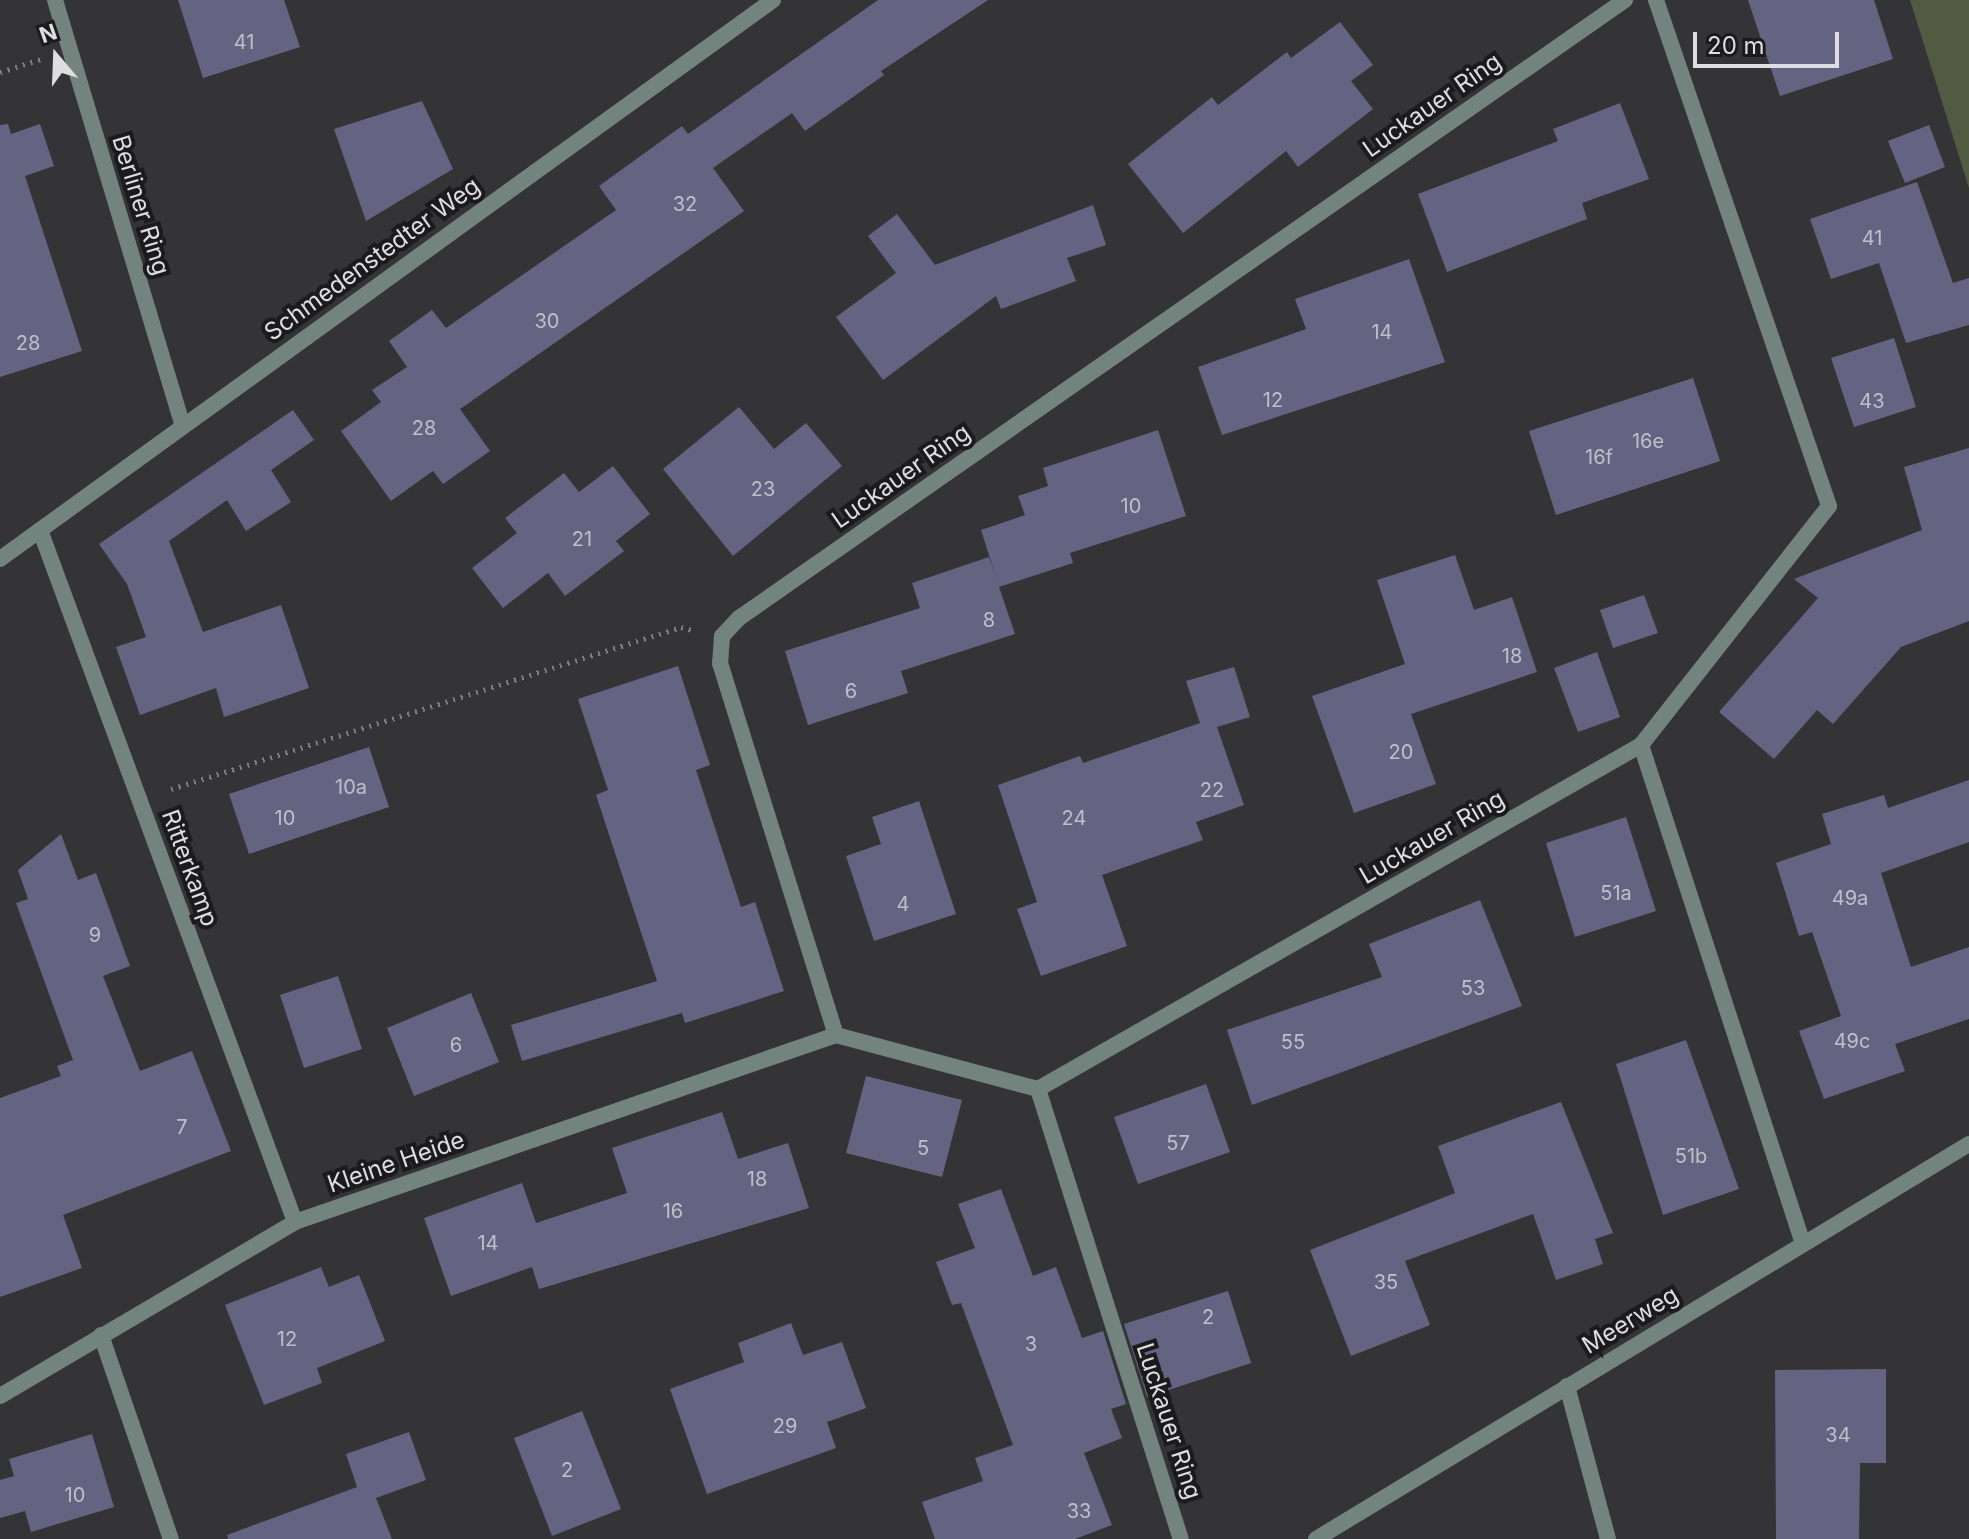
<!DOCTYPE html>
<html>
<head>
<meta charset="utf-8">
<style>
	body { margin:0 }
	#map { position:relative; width:1969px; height:1539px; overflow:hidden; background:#343436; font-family:Inter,sans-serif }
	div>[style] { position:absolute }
	.green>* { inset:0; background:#525b42 }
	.building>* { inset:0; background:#656382 }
	.path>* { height:5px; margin-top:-2.5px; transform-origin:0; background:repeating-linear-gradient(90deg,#7e7e80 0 2px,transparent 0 8px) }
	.minor>* { height:16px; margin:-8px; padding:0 8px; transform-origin:8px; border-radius:8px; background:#72847d }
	span { translate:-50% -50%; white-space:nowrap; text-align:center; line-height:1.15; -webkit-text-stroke:8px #1b1b1d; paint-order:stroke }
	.number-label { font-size:20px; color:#c0bfc8 }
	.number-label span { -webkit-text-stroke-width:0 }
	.street-label { font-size:24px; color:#dedee0 }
	.north { position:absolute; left:16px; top:16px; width:80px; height:80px; -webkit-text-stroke:6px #1b1b1d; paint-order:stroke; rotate:341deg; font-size:22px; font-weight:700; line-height:32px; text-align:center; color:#dedee0 }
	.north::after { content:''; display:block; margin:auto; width:28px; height:36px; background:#dedee0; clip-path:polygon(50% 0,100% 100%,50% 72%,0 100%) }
	.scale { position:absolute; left:1693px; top:32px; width:146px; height:36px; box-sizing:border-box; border:4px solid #dedee0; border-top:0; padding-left:10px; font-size:24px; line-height:28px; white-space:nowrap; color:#dedee0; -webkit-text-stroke:6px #1b1b1d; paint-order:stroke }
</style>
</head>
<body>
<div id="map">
	<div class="green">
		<div style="clip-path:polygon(1910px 0,1969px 0,1969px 188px)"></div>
	</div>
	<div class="building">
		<div style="clip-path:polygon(178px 0,284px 0,300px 47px,203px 78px)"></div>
		<div style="clip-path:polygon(878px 0,988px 0,881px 71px,884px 75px,805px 131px,792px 113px,713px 168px,744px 211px,460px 409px,490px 451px,443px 484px,433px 471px,391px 501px,341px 431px,381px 402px,372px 390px,407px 367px,389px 341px,432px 310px,446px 328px,616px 210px,599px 186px,682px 126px,688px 134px)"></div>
		<div style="clip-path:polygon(1748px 0,1874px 0,1893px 59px,1780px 96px)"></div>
		<div style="clip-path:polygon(1340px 22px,1373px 65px,1351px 81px,1373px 109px,1298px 167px,1286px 151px,1183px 233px,1128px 164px,1212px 97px,1218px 105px,1287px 52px,1291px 58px)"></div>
		<div style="clip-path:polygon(422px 101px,453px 169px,366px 221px,334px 129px)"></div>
		<div style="clip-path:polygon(1620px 103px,1649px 179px,1582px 203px,1587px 219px,1447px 272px,1418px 194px,1558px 141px,1553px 129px)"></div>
		<div style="clip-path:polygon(8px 124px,11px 134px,40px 124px,54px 166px,25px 176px,82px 351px,0 377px,0 125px)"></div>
		<div style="clip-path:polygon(1929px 125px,1945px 167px,1905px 183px,1888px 141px)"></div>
		<div style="clip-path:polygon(1917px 182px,1953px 283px,1969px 278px,1969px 325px,1906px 343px,1879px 263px,1831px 279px,1810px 219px)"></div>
		<div style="clip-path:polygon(1093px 205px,1106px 245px,1067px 258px,1076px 281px,1001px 309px,996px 296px,883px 380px,836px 317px,896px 273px,868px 236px,897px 214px,935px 265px)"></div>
		<div style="clip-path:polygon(1409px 259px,1445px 362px,1222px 435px,1198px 367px,1306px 329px,1295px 299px)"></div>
		<div style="clip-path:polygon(1894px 338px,1916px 407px,1854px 427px,1831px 358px)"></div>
		<div style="clip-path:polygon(1693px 378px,1720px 461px,1556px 515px,1529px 431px)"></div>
		<div style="clip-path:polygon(739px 407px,774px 449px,806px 423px,842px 466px,733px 556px,663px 469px)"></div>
		<div style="clip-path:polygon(293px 410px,314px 440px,271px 470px,291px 502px,246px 531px,227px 500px,169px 541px,203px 632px,281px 605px,309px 688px,224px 717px,216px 688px,140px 715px,116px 647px,146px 637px,127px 584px,99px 544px)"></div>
		<div style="clip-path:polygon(1158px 430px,1186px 516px,1070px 553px,1073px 563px,999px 587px,1015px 634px,901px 671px,908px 693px,808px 725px,785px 651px,920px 608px,912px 583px,989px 557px,997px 580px,981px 530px,1025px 515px,1018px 496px,1048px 486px,1043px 468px)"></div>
		<div style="clip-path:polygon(1969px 448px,1969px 621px,1901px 647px,1833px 724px,1817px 710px,1774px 759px,1719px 712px,1818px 598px,1794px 579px,1922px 530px,1904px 467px)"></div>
		<div style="clip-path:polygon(613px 466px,650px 514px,616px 541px,624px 551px,565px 596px,548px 573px,503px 608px,472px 568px,517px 533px,505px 518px,564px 473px,579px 492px)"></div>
		<div style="clip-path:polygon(1455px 555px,1474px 610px,1512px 597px,1537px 672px,1411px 714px,1436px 784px,1354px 813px,1312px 696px,1405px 664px,1377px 580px)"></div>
		<div style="clip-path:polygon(1644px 595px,1658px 633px,1613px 648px,1600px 610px)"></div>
		<div style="clip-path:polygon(1597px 652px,1620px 717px,1578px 732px,1554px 668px)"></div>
		<div style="clip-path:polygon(678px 666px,710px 765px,696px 770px,716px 831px,741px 907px,755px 902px,784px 991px,685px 1023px,682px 1013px,522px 1061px,511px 1025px,657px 981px,596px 795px,608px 790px,578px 699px)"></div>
		<div style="clip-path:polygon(1234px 667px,1250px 717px,1217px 727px,1244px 805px,1196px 822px,1203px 840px,1102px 875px,1127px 946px,1041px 976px,1017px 909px,1037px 902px,998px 785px,1080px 756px,1083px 763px,1200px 723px,1186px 681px)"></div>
		<div style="clip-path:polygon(369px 747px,389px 807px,249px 854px,229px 794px)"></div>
		<div style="clip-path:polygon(1969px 780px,1969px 842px,1881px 873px,1911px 967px,1969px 947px,1969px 1019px,1895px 1044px,1905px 1071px,1824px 1099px,1799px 1031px,1841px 1016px,1812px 932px,1799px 936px,1776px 863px,1831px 844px,1822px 814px,1884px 795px,1888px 808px)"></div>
		<div style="clip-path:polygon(919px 801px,956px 914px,874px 941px,846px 856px,881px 844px,872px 817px)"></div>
		<div style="clip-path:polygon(1626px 817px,1656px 911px,1575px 937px,1546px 843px)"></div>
		<div style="clip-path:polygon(61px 834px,78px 880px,96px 873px,130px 966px,103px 976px,140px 1071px,192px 1051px,231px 1151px,63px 1215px,82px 1268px,0 1297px,0 1098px,61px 1076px,57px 1066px,73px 1060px,16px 903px,28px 899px,18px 870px)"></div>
		<div style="clip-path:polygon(1480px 900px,1522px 1006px,1252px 1105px,1227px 1030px,1382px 977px,1369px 944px)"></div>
		<div style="clip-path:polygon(338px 976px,362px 1049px,304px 1068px,280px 995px)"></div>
		<div style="clip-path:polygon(471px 993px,499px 1062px,414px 1096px,387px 1028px)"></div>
		<div style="clip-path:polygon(1686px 1040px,1739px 1189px,1663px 1215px,1616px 1064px)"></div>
		<div style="clip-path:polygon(866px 1076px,962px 1100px,942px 1177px,846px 1153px)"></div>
		<div style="clip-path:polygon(1206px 1084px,1230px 1152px,1138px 1184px,1114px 1117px)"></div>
		<div style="clip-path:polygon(1561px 1102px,1613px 1233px,1595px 1239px,1603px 1264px,1556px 1280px,1533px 1214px,1405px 1261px,1430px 1325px,1351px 1356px,1310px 1250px,1455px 1193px,1438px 1146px)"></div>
		<div style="clip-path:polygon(722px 1112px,738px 1159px,788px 1143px,809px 1208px,539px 1289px,532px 1267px,451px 1296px,424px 1218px,522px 1183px,536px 1223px,627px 1193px,612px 1148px)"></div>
		<div style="clip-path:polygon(1001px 1189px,1033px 1276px,1056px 1267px,1082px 1338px,1103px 1331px,1126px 1404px,1111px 1409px,1122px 1438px,1084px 1453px,1112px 1525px,1075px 1539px,935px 1539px,922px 1502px,983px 1481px,975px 1458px,1013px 1445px,961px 1303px,952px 1305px,936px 1262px,975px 1248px,958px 1204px)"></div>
		<div style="clip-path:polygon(321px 1267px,329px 1287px,359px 1275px,385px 1341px,317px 1368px,322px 1383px,264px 1405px,225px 1305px)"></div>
		<div style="clip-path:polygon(1228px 1291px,1251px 1363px,1147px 1397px,1124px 1324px)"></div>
		<div style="clip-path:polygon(791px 1323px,803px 1355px,842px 1342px,866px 1408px,827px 1422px,836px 1448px,707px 1494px,670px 1389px,744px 1362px,738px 1343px)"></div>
		<div style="clip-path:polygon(1886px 1369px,1886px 1463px,1860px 1463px,1859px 1539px,1776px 1539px,1775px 1370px)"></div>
		<div style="clip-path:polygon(582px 1411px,621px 1509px,552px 1536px,514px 1438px)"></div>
		<div style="clip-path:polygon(409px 1432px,426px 1480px,376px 1498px,392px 1539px,228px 1539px,227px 1535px,357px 1487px,346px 1454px)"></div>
		<div style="clip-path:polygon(92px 1434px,114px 1507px,31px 1532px,25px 1511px,0 1518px,0 1480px,14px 1476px,9px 1459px)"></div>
	</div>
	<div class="path">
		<div style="left:0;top:72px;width:43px;rotate:-17.6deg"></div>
		<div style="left:171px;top:789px;width:535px;rotate:-17.62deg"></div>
		<div style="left:681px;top:627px;width:11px;rotate:15deg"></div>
	</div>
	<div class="minor">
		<div style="left:55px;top:0;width:443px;rotate:73.3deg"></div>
		<div style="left:1625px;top:0;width:1080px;rotate:145.1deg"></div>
		<div style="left:739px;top:618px;width:25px;rotate:133deg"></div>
		<div style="left:722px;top:636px;width:27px;rotate:94deg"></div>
		<div style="left:720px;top:663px;width:390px;rotate:72.7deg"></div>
		<div style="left:836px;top:1035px;width:209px;rotate:15deg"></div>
		<div style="left:1038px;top:1089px;width:694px;rotate:-29.7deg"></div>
		<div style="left:1641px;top:745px;width:304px;rotate:-51.8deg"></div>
		<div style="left:1829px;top:506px;width:535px;rotate:-108.88deg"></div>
		<div style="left:40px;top:530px;width:737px;rotate:69.77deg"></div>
		<div style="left:0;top:559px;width:954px;rotate:-35.87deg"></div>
		<div style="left:1641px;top:745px;width:525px;rotate:72.01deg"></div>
		<div style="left:1038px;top:1089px;width:472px;rotate:72.4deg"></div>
		<div style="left:101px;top:1335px;width:216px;rotate:71.1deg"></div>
		<div style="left:1567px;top:1386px;width:158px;rotate:75deg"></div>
		<div style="left:0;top:1396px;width:342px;rotate:-30.5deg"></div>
		<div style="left:295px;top:1222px;width:572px;rotate:-19.07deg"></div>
		<div style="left:1316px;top:1539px;width:763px;rotate:-31.17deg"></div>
	</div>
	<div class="number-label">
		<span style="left:244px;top:42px">41</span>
		<span style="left:685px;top:204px">32</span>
		<span style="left:1872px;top:238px">41</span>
		<span style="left:547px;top:321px">30</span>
		<span style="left:1382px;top:332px">14</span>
		<span style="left:28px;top:343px">28</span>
		<span style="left:1273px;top:400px">12</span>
		<span style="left:1872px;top:401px">43</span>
		<span style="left:424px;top:428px">28</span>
		<span style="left:1648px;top:441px">16e</span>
		<span style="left:1599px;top:457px">16f</span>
		<span style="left:763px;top:489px">23</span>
		<span style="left:1131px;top:506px">10</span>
		<span style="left:582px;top:539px">21</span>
		<span style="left:989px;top:620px">8</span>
		<span style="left:1512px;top:656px">18</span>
		<span style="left:851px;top:691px">6</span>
		<span style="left:1401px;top:752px">20</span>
		<span style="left:351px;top:787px">10a</span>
		<span style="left:1212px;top:790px">22</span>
		<span style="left:285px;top:818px">10</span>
		<span style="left:1074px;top:818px">24</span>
		<span style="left:1616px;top:893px">51a</span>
		<span style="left:1850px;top:898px">49a</span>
		<span style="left:903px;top:904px">4</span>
		<span style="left:95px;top:935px">9</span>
		<span style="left:1473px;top:988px">53</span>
		<span style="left:1852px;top:1041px">49c</span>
		<span style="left:1293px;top:1042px">55</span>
		<span style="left:456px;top:1045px">6</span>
		<span style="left:182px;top:1127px">7</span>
		<span style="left:1178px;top:1143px">57</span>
		<span style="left:923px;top:1148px">5</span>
		<span style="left:1691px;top:1156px">51b</span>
		<span style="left:757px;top:1179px">18</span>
		<span style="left:673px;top:1211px">16</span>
		<span style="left:488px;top:1243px">14</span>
		<span style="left:1386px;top:1282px">35</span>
		<span style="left:1208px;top:1317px">2</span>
		<span style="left:287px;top:1339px">12</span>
		<span style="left:1031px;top:1344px">3</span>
		<span style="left:785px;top:1426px">29</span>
		<span style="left:1838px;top:1435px">34</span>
		<span style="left:567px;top:1470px">2</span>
		<span style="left:75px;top:1495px">10</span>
		<span style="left:1079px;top:1511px">33</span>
	</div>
	<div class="street-label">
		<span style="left:1432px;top:105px;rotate:-35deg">Luckauer Ring</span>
		<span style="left:141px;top:205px;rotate:73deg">Berliner Ring</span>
		<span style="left:372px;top:259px;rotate:-36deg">Schmedenstedter Weg</span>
		<span style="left:901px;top:476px;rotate:-35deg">Luckauer Ring</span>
		<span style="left:1432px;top:837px;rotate:-30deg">Luckauer Ring</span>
		<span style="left:190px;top:868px;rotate:70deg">Ritterkamp</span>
		<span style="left:396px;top:1162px;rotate:-19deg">Kleine Heide</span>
		<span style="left:1630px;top:1320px;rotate:-31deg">Meerweg</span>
		<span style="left:1169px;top:1421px;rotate:72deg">Luckauer Ring</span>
	</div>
	<div class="north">N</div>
	<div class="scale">20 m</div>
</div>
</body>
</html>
